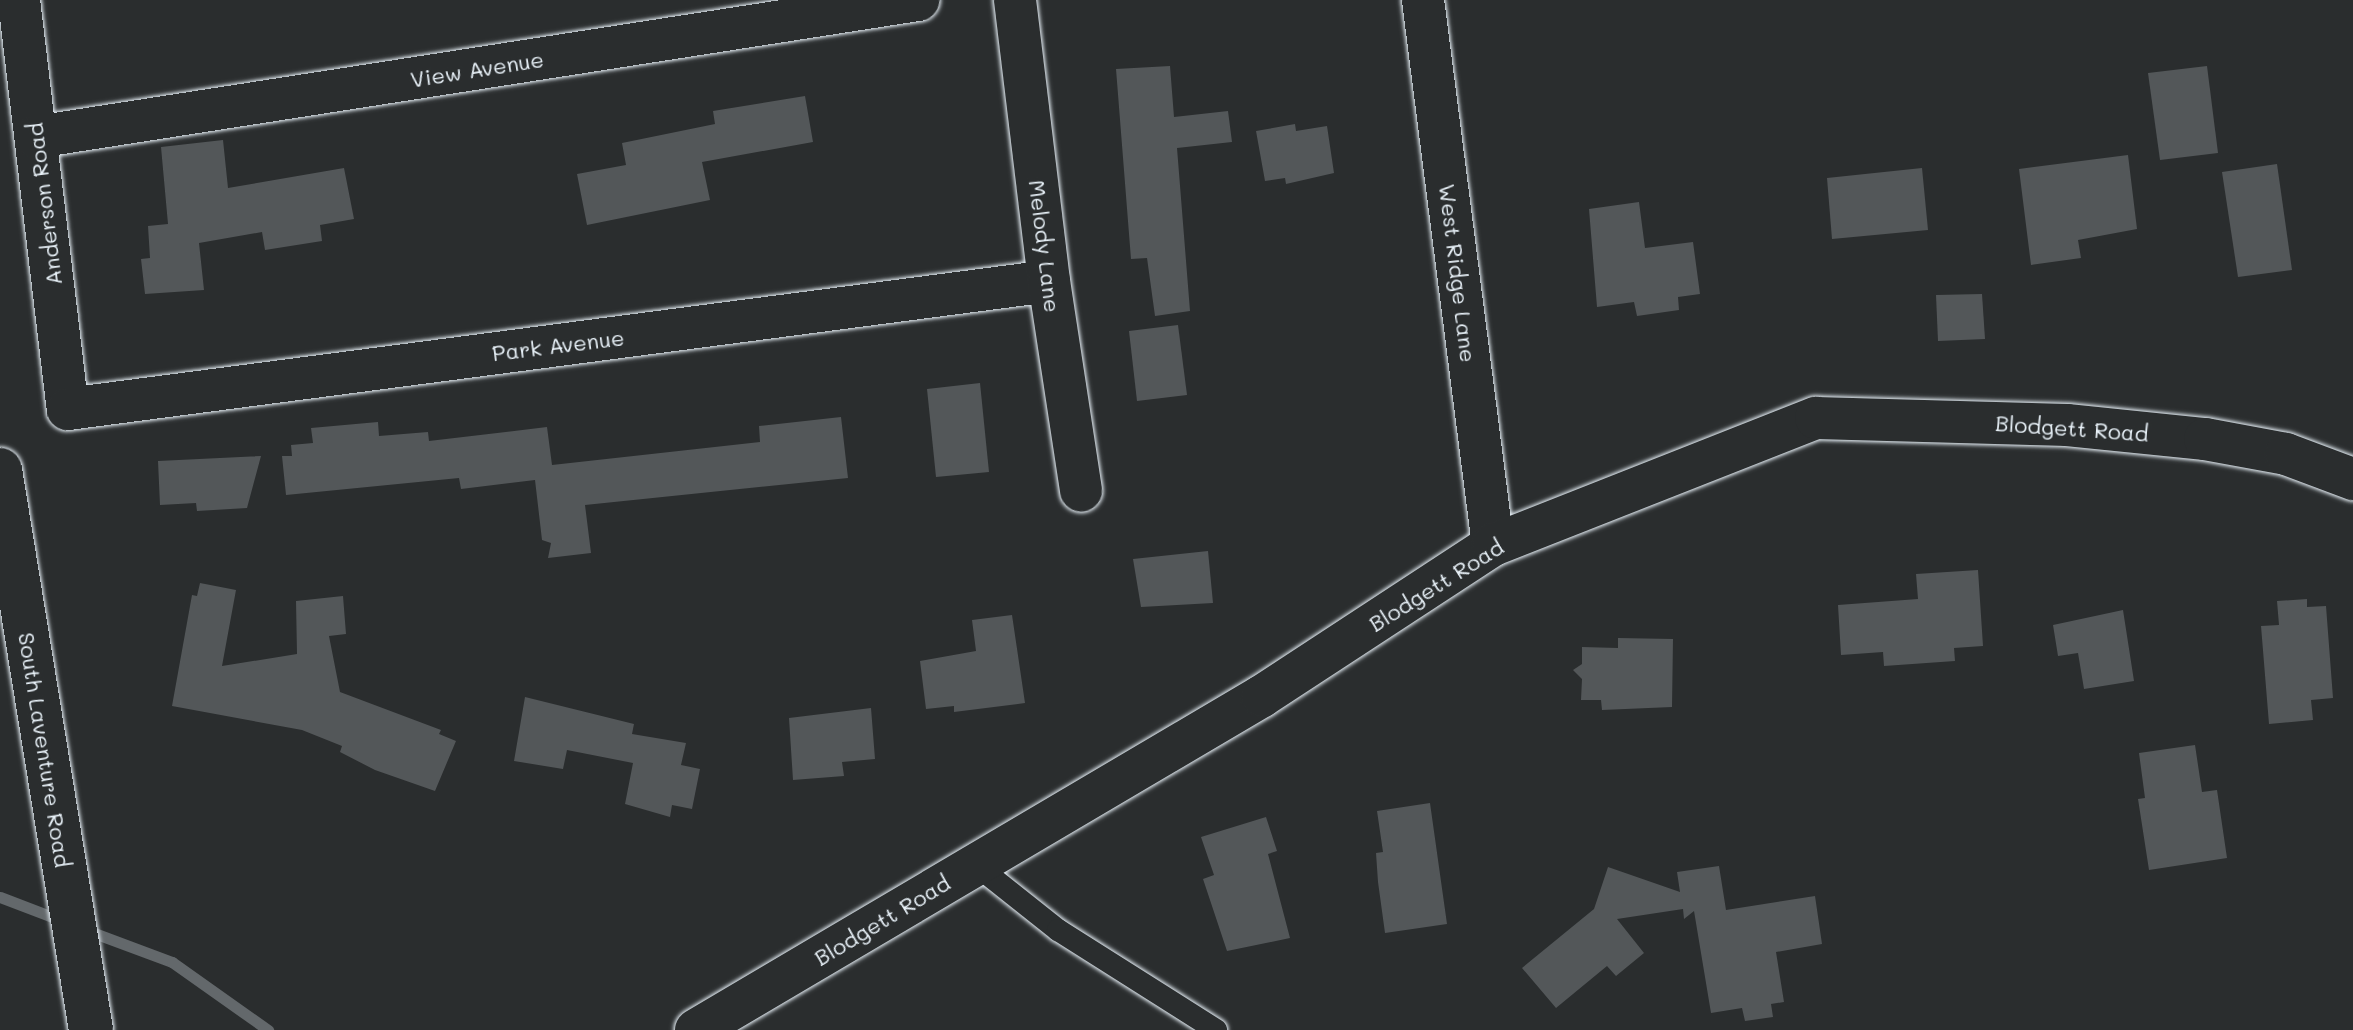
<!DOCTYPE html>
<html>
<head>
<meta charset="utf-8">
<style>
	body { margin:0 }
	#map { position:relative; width:2353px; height:1030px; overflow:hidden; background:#2a2d2e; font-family:Mali,sans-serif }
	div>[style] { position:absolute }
	.stream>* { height:11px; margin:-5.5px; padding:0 5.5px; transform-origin:5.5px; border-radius:5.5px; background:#63686b }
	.building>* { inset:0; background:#535759 }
	.roads { filter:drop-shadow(0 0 2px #e8f1f8) drop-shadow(0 0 2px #e8f1f8) }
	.service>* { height:22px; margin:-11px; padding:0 11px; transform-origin:11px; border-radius:11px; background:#2a2d2e }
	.minor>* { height:42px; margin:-21px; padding:0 21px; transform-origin:21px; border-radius:21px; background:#2a2d2e }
	.tertiary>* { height:44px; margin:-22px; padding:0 22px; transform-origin:22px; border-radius:22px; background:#2a2d2e }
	span { translate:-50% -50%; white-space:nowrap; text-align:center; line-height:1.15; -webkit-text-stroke:6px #2a2d2e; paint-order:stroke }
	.street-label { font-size:22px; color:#e8f1f8 }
</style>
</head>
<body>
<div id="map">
	<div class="stream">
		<div style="left:0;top:897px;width:67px;rotate:20.9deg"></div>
		<div style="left:86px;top:930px;width:92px;rotate:20.4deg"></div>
		<div style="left:172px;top:962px;width:118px;rotate:35.3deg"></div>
	</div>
	<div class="building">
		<div style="clip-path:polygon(1170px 66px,1174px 117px,1228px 111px,1232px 142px,1177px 148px,1190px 311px,1155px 316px,1147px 258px,1131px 259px,1116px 69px)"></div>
		<div style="clip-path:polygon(2207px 66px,2218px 153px,2160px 160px,2148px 73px)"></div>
		<div style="clip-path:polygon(805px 96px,813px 142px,702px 162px,710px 200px,587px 225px,577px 174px,626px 165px,622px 143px,715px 124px,713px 111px)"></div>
		<div style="clip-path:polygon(1295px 124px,1296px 131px,1327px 126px,1334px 173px,1286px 184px,1285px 178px,1265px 181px,1256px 131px)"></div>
		<div style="clip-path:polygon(223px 140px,228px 188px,344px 168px,354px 219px,320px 225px,322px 241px,265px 250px,262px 232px,199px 243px,204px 290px,145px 294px,141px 259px,150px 258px,148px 226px,168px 224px,161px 147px)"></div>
		<div style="clip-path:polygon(2128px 155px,2137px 229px,2078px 240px,2081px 258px,2031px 265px,2019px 169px)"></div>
		<div style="clip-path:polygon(2277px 164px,2292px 270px,2238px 277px,2222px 172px)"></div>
		<div style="clip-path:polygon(1922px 168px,1928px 230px,1832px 239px,1827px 178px)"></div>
		<div style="clip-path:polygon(1639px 202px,1645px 248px,1693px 242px,1700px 294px,1678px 297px,1679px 310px,1637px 316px,1634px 302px,1597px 307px,1589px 209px)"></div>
		<div style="clip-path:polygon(1982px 294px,1985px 339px,1938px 341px,1936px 295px)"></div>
		<div style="clip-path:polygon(1178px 325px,1187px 395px,1137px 401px,1129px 331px)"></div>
		<div style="clip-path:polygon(980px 383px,989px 472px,936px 477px,927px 389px)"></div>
		<div style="clip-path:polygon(841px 417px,848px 478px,585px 505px,591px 553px,548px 558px,551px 543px,542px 540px,535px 480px,461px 489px,459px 478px,286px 495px,282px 456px,292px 456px,291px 445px,313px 443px,311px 428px,378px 422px,379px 436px,428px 432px,429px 441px,547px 427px,552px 465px,760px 442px,759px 426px)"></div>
		<div style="clip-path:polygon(261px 456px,247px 508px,197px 511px,196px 503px,160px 505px,158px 461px)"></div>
		<div style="clip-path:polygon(1208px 551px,1213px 603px,1141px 607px,1133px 559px)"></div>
		<div style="clip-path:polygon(1978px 570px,1983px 646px,1954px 648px,1955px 661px,1884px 666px,1883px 652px,1841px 655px,1838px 605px,1918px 599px,1916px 574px)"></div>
		<div style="clip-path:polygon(200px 583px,236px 590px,222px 666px,297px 654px,296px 601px,343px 596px,346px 634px,329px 636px,340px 692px,441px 730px,439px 734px,456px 741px,435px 791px,375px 770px,340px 752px,342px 746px,302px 730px,172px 706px,192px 595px,197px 596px)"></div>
		<div style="clip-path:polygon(2307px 599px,2307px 607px,2326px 606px,2333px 698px,2311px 700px,2313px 720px,2269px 724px,2261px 626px,2279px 625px,2277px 601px)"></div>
		<div style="clip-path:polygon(2123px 610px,2134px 681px,2084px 689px,2078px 653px,2058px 656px,2053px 625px)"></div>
		<div style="clip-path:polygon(1012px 615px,1025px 703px,954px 712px,954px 706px,926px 709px,920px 661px,976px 651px,972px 620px)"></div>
		<div style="clip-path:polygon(1618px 638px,1673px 639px,1672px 707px,1602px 710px,1601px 700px,1581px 700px,1582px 679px,1573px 670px,1582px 664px,1582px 647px,1618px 648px)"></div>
		<div style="clip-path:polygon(525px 697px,634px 724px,632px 734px,686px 743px,681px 765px,700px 769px,692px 809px,672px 805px,670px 817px,625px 804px,633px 763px,567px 750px,563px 769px,514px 761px)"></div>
		<div style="clip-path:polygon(871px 708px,875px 759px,842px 762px,844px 776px,793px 780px,789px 718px)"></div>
		<div style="clip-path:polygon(2195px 745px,2202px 792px,2217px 790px,2227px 858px,2149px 870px,2138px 799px,2145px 798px,2139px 753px)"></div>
		<div style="clip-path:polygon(1430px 803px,1447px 924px,1385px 933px,1378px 882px,1376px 853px,1383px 852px,1377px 811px)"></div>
		<div style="clip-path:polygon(1266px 817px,1277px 851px,1268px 854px,1290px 938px,1227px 951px,1203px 879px,1214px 875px,1201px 837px)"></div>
		<div style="clip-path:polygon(1719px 866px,1726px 910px,1815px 896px,1822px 944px,1776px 952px,1784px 1002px,1771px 1004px,1773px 1017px,1745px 1021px,1742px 1008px,1711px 1013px,1694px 911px,1684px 919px,1683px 909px,1617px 919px,1644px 953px,1616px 976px,1607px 966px,1556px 1008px,1522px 968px,1594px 909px,1608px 867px,1680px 892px,1677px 872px)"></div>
	</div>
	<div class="roads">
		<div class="service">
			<div style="left:976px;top:865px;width:105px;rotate:38.4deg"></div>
			<div style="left:1058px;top:930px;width:187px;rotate:32.3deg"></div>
		</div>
		<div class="minor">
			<div style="left:19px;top:0;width:412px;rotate:83.2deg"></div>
			<div style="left:68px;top:409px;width:989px;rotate:-7.43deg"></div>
			<div style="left:1015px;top:0;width:283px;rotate:83.1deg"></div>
			<div style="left:1049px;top:281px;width:212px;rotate:81.3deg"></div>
			<div style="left:1423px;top:0;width:549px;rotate:82.68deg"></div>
			<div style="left:36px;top:137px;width:893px;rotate:-8.83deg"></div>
			<div style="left:696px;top:1030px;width:657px;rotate:-30.55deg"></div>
			<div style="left:1262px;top:696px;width:276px;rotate:-33.2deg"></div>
			<div style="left:1493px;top:545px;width:347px;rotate:-21.5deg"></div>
			<div style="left:1816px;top:418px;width:251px;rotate:1.6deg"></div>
			<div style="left:2067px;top:425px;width:139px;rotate:5.8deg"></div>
			<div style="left:2205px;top:439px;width:82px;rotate:10.5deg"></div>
			<div style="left:2286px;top:454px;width:72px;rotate:20.5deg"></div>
		</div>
		<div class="tertiary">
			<div style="left:0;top:470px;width:567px;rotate:80.77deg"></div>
		</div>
	</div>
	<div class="street-label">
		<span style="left:477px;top:69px;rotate:-9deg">View Avenue</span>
		<span style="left:44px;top:204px;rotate:-97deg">Anderson Road</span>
		<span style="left:1045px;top:246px;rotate:83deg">Melody Lane</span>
		<span style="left:1458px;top:273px;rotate:83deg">West Ridge Lane</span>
		<span style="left:558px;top:345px;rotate:-7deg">Park Avenue</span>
		<span style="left:2072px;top:428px;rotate:4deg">Blodgett Road</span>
		<span style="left:1436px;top:585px;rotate:-32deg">Blodgett Road</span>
		<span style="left:45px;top:750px;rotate:81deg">South Laventure Road</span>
		<span style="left:882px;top:920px;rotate:-31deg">Blodgett Road</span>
	</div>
</div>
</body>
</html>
